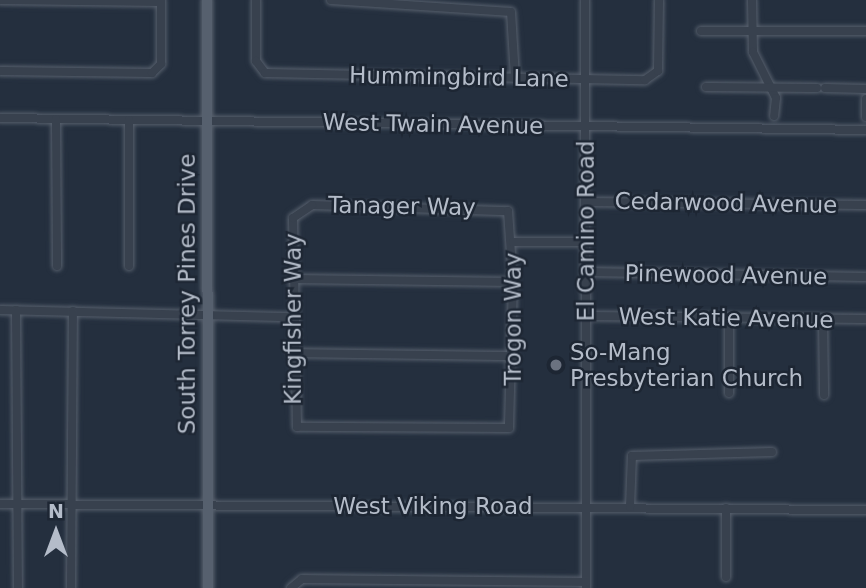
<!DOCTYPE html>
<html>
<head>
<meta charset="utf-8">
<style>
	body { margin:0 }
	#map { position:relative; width:866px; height:588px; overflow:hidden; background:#242f3e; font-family:"DejaVu Sans",sans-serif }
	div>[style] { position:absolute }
	.roads { filter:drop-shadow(0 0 2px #565f6c) drop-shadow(0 0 2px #565f6c) }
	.minor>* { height:8px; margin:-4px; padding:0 4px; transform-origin:4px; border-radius:4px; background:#38414e }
	.major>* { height:10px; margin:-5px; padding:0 5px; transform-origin:5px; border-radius:5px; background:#56606e }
	.dots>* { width:19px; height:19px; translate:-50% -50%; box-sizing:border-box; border:4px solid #1d2633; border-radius:50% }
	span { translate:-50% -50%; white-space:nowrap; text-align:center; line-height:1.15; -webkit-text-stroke:5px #1d2633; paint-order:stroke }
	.street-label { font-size:23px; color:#b4bcc9 }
	.poi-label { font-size:23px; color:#b4bcc9 }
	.left { translate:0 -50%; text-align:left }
	.north { position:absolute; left:21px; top:497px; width:70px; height:70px; -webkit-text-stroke:5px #1d2633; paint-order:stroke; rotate:0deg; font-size:19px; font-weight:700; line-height:28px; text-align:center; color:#b4bcc9 }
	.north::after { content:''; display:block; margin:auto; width:24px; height:32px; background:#b4bcc9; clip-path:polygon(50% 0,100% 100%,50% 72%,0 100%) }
</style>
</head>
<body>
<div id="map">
	<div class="roads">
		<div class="minor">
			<div style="left:0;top:0;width:161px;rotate:0.7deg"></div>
			<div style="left:256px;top:0;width:61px;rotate:90deg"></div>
			<div style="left:256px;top:61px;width:15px;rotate:53deg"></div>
			<div style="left:265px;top:73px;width:380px;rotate:1.1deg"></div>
			<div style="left:645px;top:80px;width:16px;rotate:-35deg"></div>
			<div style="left:658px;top:71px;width:71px;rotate:-89.2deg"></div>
			<div style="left:331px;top:0;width:180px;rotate:3.8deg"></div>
			<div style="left:511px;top:12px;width:66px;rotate:86.5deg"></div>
			<div style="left:585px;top:0;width:588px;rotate:89.9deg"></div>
			<div style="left:752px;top:0;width:52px;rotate:88.9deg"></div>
			<div style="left:753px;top:52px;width:51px;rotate:63.4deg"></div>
			<div style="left:776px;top:98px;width:18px;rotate:96deg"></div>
			<div style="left:701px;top:31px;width:165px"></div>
			<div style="left:0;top:71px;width:152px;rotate:0.8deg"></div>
			<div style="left:152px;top:73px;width:13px;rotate:-45deg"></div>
			<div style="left:161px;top:64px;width:64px;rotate:-90deg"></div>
			<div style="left:706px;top:87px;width:111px;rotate:0.5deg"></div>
			<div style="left:825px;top:88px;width:41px;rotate:1.4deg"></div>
			<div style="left:866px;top:99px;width:18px;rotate:90deg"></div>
			<div style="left:0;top:118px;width:866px;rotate:0.79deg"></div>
			<div style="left:56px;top:119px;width:147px;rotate:89.6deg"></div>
			<div style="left:129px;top:120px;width:146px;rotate:90deg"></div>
			<div style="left:586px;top:202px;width:280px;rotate:0.6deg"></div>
			<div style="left:312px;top:205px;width:196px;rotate:1.8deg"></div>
			<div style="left:508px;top:211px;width:71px;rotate:86deg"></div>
			<div style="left:513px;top:282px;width:146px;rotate:91.6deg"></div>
			<div style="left:509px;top:428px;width:212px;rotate:-179.7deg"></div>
			<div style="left:297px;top:427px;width:209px;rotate:-91.1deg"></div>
			<div style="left:293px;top:218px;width:23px;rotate:-34deg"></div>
			<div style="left:513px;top:242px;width:73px"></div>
			<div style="left:586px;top:272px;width:280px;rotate:1deg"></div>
			<div style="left:292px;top:279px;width:221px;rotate:0.8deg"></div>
			<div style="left:0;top:310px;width:292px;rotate:1.4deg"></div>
			<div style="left:16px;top:310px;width:278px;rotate:89.6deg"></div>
			<div style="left:587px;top:316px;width:279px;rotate:0.6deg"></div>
			<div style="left:729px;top:317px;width:76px;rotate:90deg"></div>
			<div style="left:823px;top:319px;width:76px;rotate:89.2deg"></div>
			<div style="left:292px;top:353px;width:222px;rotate:0.8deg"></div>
			<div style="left:0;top:504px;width:866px;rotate:0.4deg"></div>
			<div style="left:630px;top:507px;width:51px;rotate:-87.8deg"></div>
			<div style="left:632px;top:456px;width:140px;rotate:-1.6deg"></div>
			<div style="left:726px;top:508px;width:69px;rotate:90deg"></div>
			<div style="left:71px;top:588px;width:277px;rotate:-89.6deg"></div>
			<div style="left:291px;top:588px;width:14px;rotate:-39deg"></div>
			<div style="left:302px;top:579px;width:284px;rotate:0.6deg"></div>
		</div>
		<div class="major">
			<div style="left:207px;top:0;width:588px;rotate:89.9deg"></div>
		</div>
	</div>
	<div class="dots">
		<div style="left:556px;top:365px;background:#6b7280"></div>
	</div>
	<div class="street-label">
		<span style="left:459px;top:77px;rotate:1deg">Hummingbird Lane</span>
		<span style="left:433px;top:124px;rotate:1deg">West Twain Avenue</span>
		<span style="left:726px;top:203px;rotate:1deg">Cedarwood Avenue</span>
		<span style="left:402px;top:206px;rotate:1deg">Tanager Way</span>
		<span style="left:586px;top:231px;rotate:-90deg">El Camino Road</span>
		<span style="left:726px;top:275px;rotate:1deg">Pinewood Avenue</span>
		<span style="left:187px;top:294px;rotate:-90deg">South Torrey Pines Drive</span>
		<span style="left:726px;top:318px;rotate:1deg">West Katie Avenue</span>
		<span style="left:293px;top:319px;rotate:-90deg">Kingfisher Way</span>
		<span style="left:513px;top:319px;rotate:-90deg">Trogon Way</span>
		<span style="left:433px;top:506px">West Viking Road</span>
	</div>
	<div class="poi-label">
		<span class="left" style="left:570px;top:365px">So-Mang<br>Presbyterian Church</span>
	</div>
	<div class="north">N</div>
</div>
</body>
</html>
